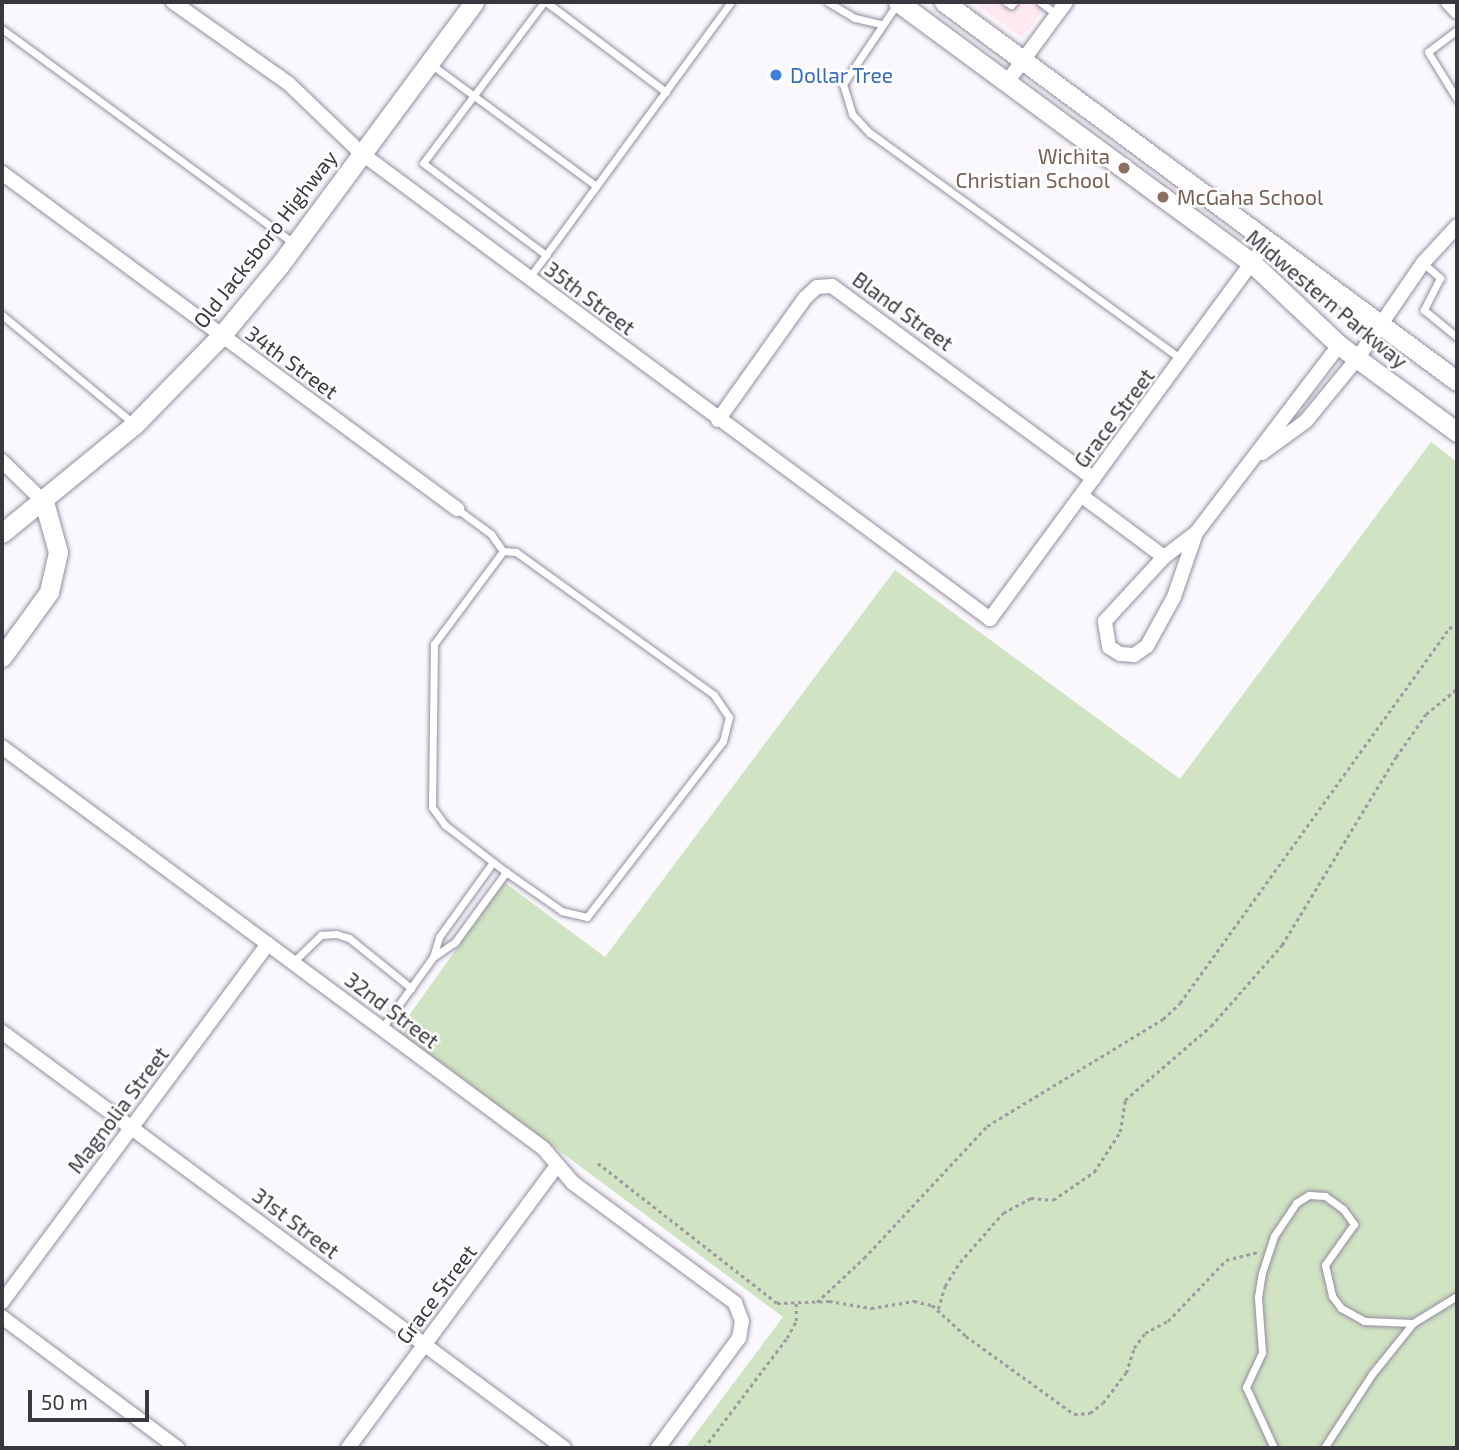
<!DOCTYPE html>
<html>
<head>
<meta charset="utf-8">
<style>
	body { margin:0 }
	#map { position:relative; width:1459px; height:1450px; overflow:hidden; background:#faf8fc; font-family:"Exo 2",sans-serif }
	div>[style] { position:absolute }
	.commercial>* { inset:0; background:#fde9ef }
	.green>* { inset:0; background:#d0e3c2 }
	.path>* { height:2.5px; margin-top:-1.25px; transform-origin:0; background:repeating-linear-gradient(90deg,#9d9aa0 0 3.5px,transparent 0 7px) }
	.roads { filter:drop-shadow(0 0 2px #958da0) drop-shadow(0 0 2px #958da0) }
	.lane>* { height:7px; margin:-3.5px; padding:0 3.5px; transform-origin:3.5px; border-radius:3.5px; background:#fff }
	.street>* { height:14px; margin:-7px; padding:0 7px; transform-origin:7px; border-radius:7px; background:#fff }
	.secondary>* { height:19px; margin:-9.5px; padding:0 9.5px; transform-origin:9.5px; border-radius:9.5px; background:#fff }
	.dots>* { width:19px; height:19px; translate:-50% -50%; box-sizing:border-box; border:4px solid #fff; border-radius:50% }
	span { translate:-50% -50%; white-space:nowrap; text-align:center; line-height:1.15; -webkit-text-stroke:5px #fff; paint-order:stroke }
	.shop-label { font-size:21px; color:#366cbe }
	.left { translate:0 -50%; text-align:left }
	.education-label { font-size:21px; color:#785e54 }
	.right { translate:-100% -50%; text-align:right }
	.street-label { font-size:21px; color:#3a373f }
	.frame { position:absolute; inset:0; border:4px solid #3a373f; pointer-events:none }
	.scale { position:absolute; left:28px; top:1390px; width:121px; height:32px; box-sizing:border-box; border:4px solid #3a373f; border-top:0; padding-left:9px; font-size:21px; line-height:24px; white-space:nowrap; color:#3a373f; -webkit-text-stroke:5px #fff; paint-order:stroke }
</style>
</head>
<body>
<div id="map">
	<div class="commercial">
		<div style="clip-path:polygon(973px 2px,1049px 2px,1022px 38px)"></div>
	</div>
	<div class="green">
		<div style="clip-path:polygon(1431px 442px,1457px 462px,1457px 1448px,685px 1448px,783px 1317px,398px 1031px,504px 882px,605px 957px,895px 570px,1180px 779px)"></div>
	</div>
	<div class="path">
		<div style="left:598px;top:1163px;width:227px;rotate:38deg"></div>
		<div style="left:777px;top:1303px;width:52px;rotate:-2.2deg"></div>
		<div style="left:829px;top:1301px;width:43px;rotate:9.5deg"></div>
		<div style="left:871px;top:1308px;width:44px;rotate:-9.2deg"></div>
		<div style="left:914px;top:1301px;width:18px;rotate:13deg"></div>
		<div style="left:932px;top:1305px;width:46px;rotate:42.4deg"></div>
		<div style="left:966px;top:1336px;width:133px;rotate:35.8deg"></div>
		<div style="left:1074px;top:1414px;width:16px;rotate:-4deg"></div>
		<div style="left:1090px;top:1413px;width:16px;rotate:-38deg"></div>
		<div style="left:1103px;top:1403px;width:38px;rotate:-53deg"></div>
		<div style="left:1126px;top:1373px;width:26px;rotate:-72deg"></div>
		<div style="left:1134px;top:1348px;width:19px;rotate:-54deg"></div>
		<div style="left:1145px;top:1333px;width:26px;rotate:-28deg"></div>
		<div style="left:1168px;top:1321px;width:84px;rotate:-46.4deg"></div>
		<div style="left:1226px;top:1260px;width:33px;rotate:-14deg"></div>
		<div style="left:817px;top:1302px;width:64px;rotate:-43.1deg"></div>
		<div style="left:864px;top:1258px;width:180px;rotate:-47deg"></div>
		<div style="left:987px;top:1126px;width:206px;rotate:-31.3deg"></div>
		<div style="left:1163px;top:1019px;width:23px;rotate:-43deg"></div>
		<div style="left:1180px;top:1003px;width:462px;rotate:-54.3deg"></div>
		<div style="left:1449px;top:628px;width:9px;rotate:-21deg"></div>
		<div style="left:938px;top:1309px;width:24px;rotate:-73deg"></div>
		<div style="left:945px;top:1286px;width:28px;rotate:-58deg"></div>
		<div style="left:960px;top:1262px;width:65px;rotate:-48.7deg"></div>
		<div style="left:1003px;top:1213px;width:32px;rotate:-28deg"></div>
		<div style="left:1031px;top:1198px;width:22px;rotate:5deg"></div>
		<div style="left:1053px;top:1200px;width:50px;rotate:-34.3deg"></div>
		<div style="left:1094px;top:1172px;width:48px;rotate:-57deg"></div>
		<div style="left:1120px;top:1132px;width:32px;rotate:-81deg"></div>
		<div style="left:1125px;top:1100px;width:113px;rotate:-40.7deg"></div>
		<div style="left:1211px;top:1026px;width:108px;rotate:-48.8deg"></div>
		<div style="left:1282px;top:945px;width:220px;rotate:-58.8deg"></div>
		<div style="left:1396px;top:757px;width:52px;rotate:-55.1deg"></div>
		<div style="left:1426px;top:714px;width:40px;rotate:-39deg"></div>
		<div style="left:704px;top:1448px;width:138px;rotate:-53deg"></div>
		<div style="left:787px;top:1338px;width:19px;rotate:-62deg"></div>
		<div style="left:796px;top:1321px;width:18px;rotate:-90deg"></div>
	</div>
	<div class="roads">
		<div class="lane">
			<div style="left:544px;top:2px;width:201px;rotate:126.9deg"></div>
			<div style="left:423px;top:163px;width:154px;rotate:36.8deg"></div>
			<div style="left:546px;top:2px;width:150px;rotate:36.9deg"></div>
			<div style="left:828px;top:2px;width:31px;rotate:31deg"></div>
			<div style="left:855px;top:18px;width:28px;rotate:13deg"></div>
			<div style="left:1006px;top:2px;width:6px;rotate:31deg"></div>
			<div style="left:1011px;top:5px;width:4px;rotate:-45deg"></div>
			<div style="left:1040px;top:2px;width:20px;rotate:37deg"></div>
			<div style="left:897px;top:4px;width:97px;rotate:124deg"></div>
			<div style="left:843px;top:84px;width:31px;rotate:73deg"></div>
			<div style="left:852px;top:114px;width:26px;rotate:47deg"></div>
			<div style="left:870px;top:133px;width:386px;rotate:36deg"></div>
			<div style="left:2px;top:29px;width:363px;rotate:36.3deg"></div>
			<div style="left:1457px;top:30px;width:36px;rotate:143deg"></div>
			<div style="left:1428px;top:52px;width:55px;rotate:58.3deg"></div>
			<div style="left:432px;top:65px;width:204px;rotate:36.4deg"></div>
			<div style="left:1423px;top:263px;width:23px;rotate:41deg"></div>
			<div style="left:1440px;top:278px;width:36px;rotate:117deg"></div>
			<div style="left:1424px;top:310px;width:43px;rotate:39.3deg"></div>
			<div style="left:529px;top:278px;width:342px;rotate:-53.8deg"></div>
			<div style="left:2px;top:315px;width:171px;rotate:39.5deg"></div>
			<div style="left:457px;top:509px;width:42px;rotate:36.3deg"></div>
			<div style="left:491px;top:534px;width:21px;rotate:55deg"></div>
			<div style="left:503px;top:551px;width:13px;rotate:4deg"></div>
			<div style="left:516px;top:552px;width:244px;rotate:35.8deg"></div>
			<div style="left:714px;top:695px;width:27px;rotate:56deg"></div>
			<div style="left:729px;top:717px;width:25px;rotate:104deg"></div>
			<div style="left:723px;top:741px;width:222px;rotate:127.7deg"></div>
			<div style="left:587px;top:917px;width:26px;rotate:-167deg"></div>
			<div style="left:562px;top:911px;width:68px;rotate:-145.1deg"></div>
			<div style="left:506px;top:872px;width:77px;rotate:-142.4deg"></div>
			<div style="left:445px;top:825px;width:22px;rotate:-126deg"></div>
			<div style="left:432px;top:807px;width:163px;rotate:-89.3deg"></div>
			<div style="left:434px;top:644px;width:116px;rotate:-53.4deg"></div>
			<div style="left:433px;top:957px;width:27px;rotate:-34deg"></div>
			<div style="left:455px;top:942px;width:87px;rotate:-53.9deg"></div>
			<div style="left:293px;top:962px;width:39px;rotate:-44deg"></div>
			<div style="left:321px;top:935px;width:15px;rotate:-4deg"></div>
			<div style="left:336px;top:934px;width:14px;rotate:17deg"></div>
			<div style="left:349px;top:938px;width:80px;rotate:38.9deg"></div>
			<div style="left:382px;top:1028px;width:87px;rotate:-54.3deg"></div>
			<div style="left:433px;top:957px;width:21px;rotate:-73deg"></div>
			<div style="left:439px;top:937px;width:92px;rotate:-54.2deg"></div>
			<div style="left:1274px;top:1448px;width:67px;rotate:-114.7deg"></div>
			<div style="left:1246px;top:1387px;width:38px;rotate:-65deg"></div>
			<div style="left:1262px;top:1352px;width:55px;rotate:-94.2deg"></div>
			<div style="left:1258px;top:1297px;width:24px;rotate:-81deg"></div>
			<div style="left:1262px;top:1273px;width:39px;rotate:-72deg"></div>
			<div style="left:1274px;top:1236px;width:40px;rotate:-56deg"></div>
			<div style="left:1296px;top:1203px;width:15px;rotate:-32deg"></div>
			<div style="left:1309px;top:1195px;width:16px;rotate:4deg"></div>
			<div style="left:1325px;top:1196px;width:22px;rotate:36deg"></div>
			<div style="left:1343px;top:1209px;width:19px;rotate:54deg"></div>
			<div style="left:1354px;top:1224px;width:50px;rotate:125.3deg"></div>
			<div style="left:1325px;top:1265px;width:32px;rotate:77deg"></div>
			<div style="left:1332px;top:1296px;width:15px;rotate:53deg"></div>
			<div style="left:1341px;top:1308px;width:26px;rotate:29deg"></div>
			<div style="left:1364px;top:1321px;width:49px;rotate:2.3deg"></div>
			<div style="left:1324px;top:1448px;width:88px;rotate:-57deg"></div>
			<div style="left:1372px;top:1374px;width:65px;rotate:-51.2deg"></div>
			<div style="left:1413px;top:1323px;width:52px;rotate:-31.5deg"></div>
		</div>
		<div class="street">
			<div style="left:173px;top:2px;width:141px;rotate:35.2deg"></div>
			<div style="left:288px;top:83px;width:101px;rotate:43.8deg"></div>
			<div style="left:361px;top:153px;width:783px;rotate:36.53deg"></div>
			<div style="left:990px;top:619px;width:470px;rotate:-53.7deg"></div>
			<div style="left:1448px;top:2px;width:13px;rotate:48deg"></div>
			<div style="left:1007px;top:82px;width:99px;rotate:-53.6deg"></div>
			<div style="left:2px;top:173px;width:566px;rotate:36.44deg"></div>
			<div style="left:718px;top:420px;width:150px;rotate:-54.5deg"></div>
			<div style="left:805px;top:298px;width:16px;rotate:-43deg"></div>
			<div style="left:817px;top:287px;width:15px;rotate:-4deg"></div>
			<div style="left:832px;top:286px;width:325px;rotate:36.4deg"></div>
			<div style="left:1262px;top:453px;width:54px;rotate:-36deg"></div>
			<div style="left:1306px;top:421px;width:80px;rotate:-50.6deg"></div>
			<div style="left:1357px;top:359px;width:116px;rotate:-55.5deg"></div>
			<div style="left:1423px;top:263px;width:50px;rotate:-47.4deg"></div>
			<div style="left:2px;top:461px;width:59px;rotate:44.3deg"></div>
			<div style="left:1082px;top:496px;width:102px;rotate:36.6deg"></div>
			<div style="left:1196px;top:533px;width:68px;rotate:109deg"></div>
			<div style="left:1174px;top:597px;width:56px;rotate:118.9deg"></div>
			<div style="left:1147px;top:646px;width:16px;rotate:145deg"></div>
			<div style="left:1134px;top:655px;width:14px;rotate:-176deg"></div>
			<div style="left:1120px;top:654px;width:13px;rotate:-148deg"></div>
			<div style="left:1109px;top:647px;width:26px;rotate:-99deg"></div>
			<div style="left:1105px;top:621px;width:87px;rotate:-47.3deg"></div>
			<div style="left:1164px;top:557px;width:40px;rotate:-37deg"></div>
			<div style="left:1196px;top:533px;width:236px;rotate:-52.7deg"></div>
			<div style="left:2px;top:747px;width:673px;rotate:36.55deg"></div>
			<div style="left:543px;top:1148px;width:46px;rotate:49.4deg"></div>
			<div style="left:573px;top:1183px;width:202px;rotate:36.5deg"></div>
			<div style="left:735px;top:1303px;width:19px;rotate:69deg"></div>
			<div style="left:742px;top:1321px;width:17px;rotate:100deg"></div>
			<div style="left:739px;top:1338px;width:137px;rotate:126.4deg"></div>
			<div style="left:2px;top:1032px;width:699px;rotate:36.51deg"></div>
			<div style="left:2px;top:1302px;width:446px;rotate:-53.4deg"></div>
			<div style="left:2px;top:1317px;width:219px;rotate:36.8deg"></div>
			<div style="left:348px;top:1448px;width:351px;rotate:-53.5deg"></div>
		</div>
		<div class="secondary">
			<div style="left:898px;top:2px;width:440px;rotate:36.4deg"></div>
			<div style="left:1252px;top:263px;width:120px;rotate:43.3deg"></div>
			<div style="left:1339px;top:345px;width:147px;rotate:36.4deg"></div>
			<div style="left:944px;top:2px;width:638px;rotate:36.46deg"></div>
			<div style="left:2px;top:533px;width:171px;rotate:-39.3deg"></div>
			<div style="left:134px;top:425px;width:124px;rotate:-45.7deg"></div>
			<div style="left:221px;top:336px;width:91px;rotate:-50.4deg"></div>
			<div style="left:279px;top:266px;width:328px;rotate:-53.5deg"></div>
			<div style="left:2px;top:657px;width:80px;rotate:-54.1deg"></div>
			<div style="left:49px;top:592px;width:41px;rotate:-77.3deg"></div>
			<div style="left:58px;top:552px;width:52px;rotate:-105.6deg"></div>
		</div>
	</div>
	<div class="dots">
		<div style="left:776px;top:75px;background:#3f7fe0"></div>
		<div style="left:1124px;top:168px;background:#8d6e63"></div>
		<div style="left:1163px;top:197px;background:#8d6e63"></div>
	</div>
	<div class="shop-label">
		<span class="left" style="left:790px;top:75px">Dollar Tree</span>
	</div>
	<div class="education-label">
		<span class="right" style="left:1110px;top:168px">Wichita<br>Christian School</span>
		<span class="left" style="left:1177px;top:197px">McGaha School</span>
	</div>
	<div class="street-label">
		<span style="left:265px;top:239px;rotate:-52deg">Old Jacksboro Highway</span>
		<span style="left:590px;top:298px;rotate:37deg">35th Street</span>
		<span style="left:1327px;top:299px;rotate:40deg">Midwestern Parkway</span>
		<span style="left:903px;top:311px;rotate:36deg">Bland Street</span>
		<span style="left:292px;top:362px;rotate:36deg">34th Street</span>
		<span style="left:1114px;top:418px;rotate:-53deg">Grace Street</span>
		<span style="left:392px;top:1010px;rotate:37deg">32nd Street</span>
		<span style="left:118px;top:1110px;rotate:-53deg">Magnolia Street</span>
		<span style="left:296px;top:1223px;rotate:37deg">31st Street</span>
		<span style="left:436px;top:1294px;rotate:-53deg">Grace Street</span>
	</div>
	<div class="frame"></div>
	<div class="scale">50 m</div>
</div>
</body>
</html>
